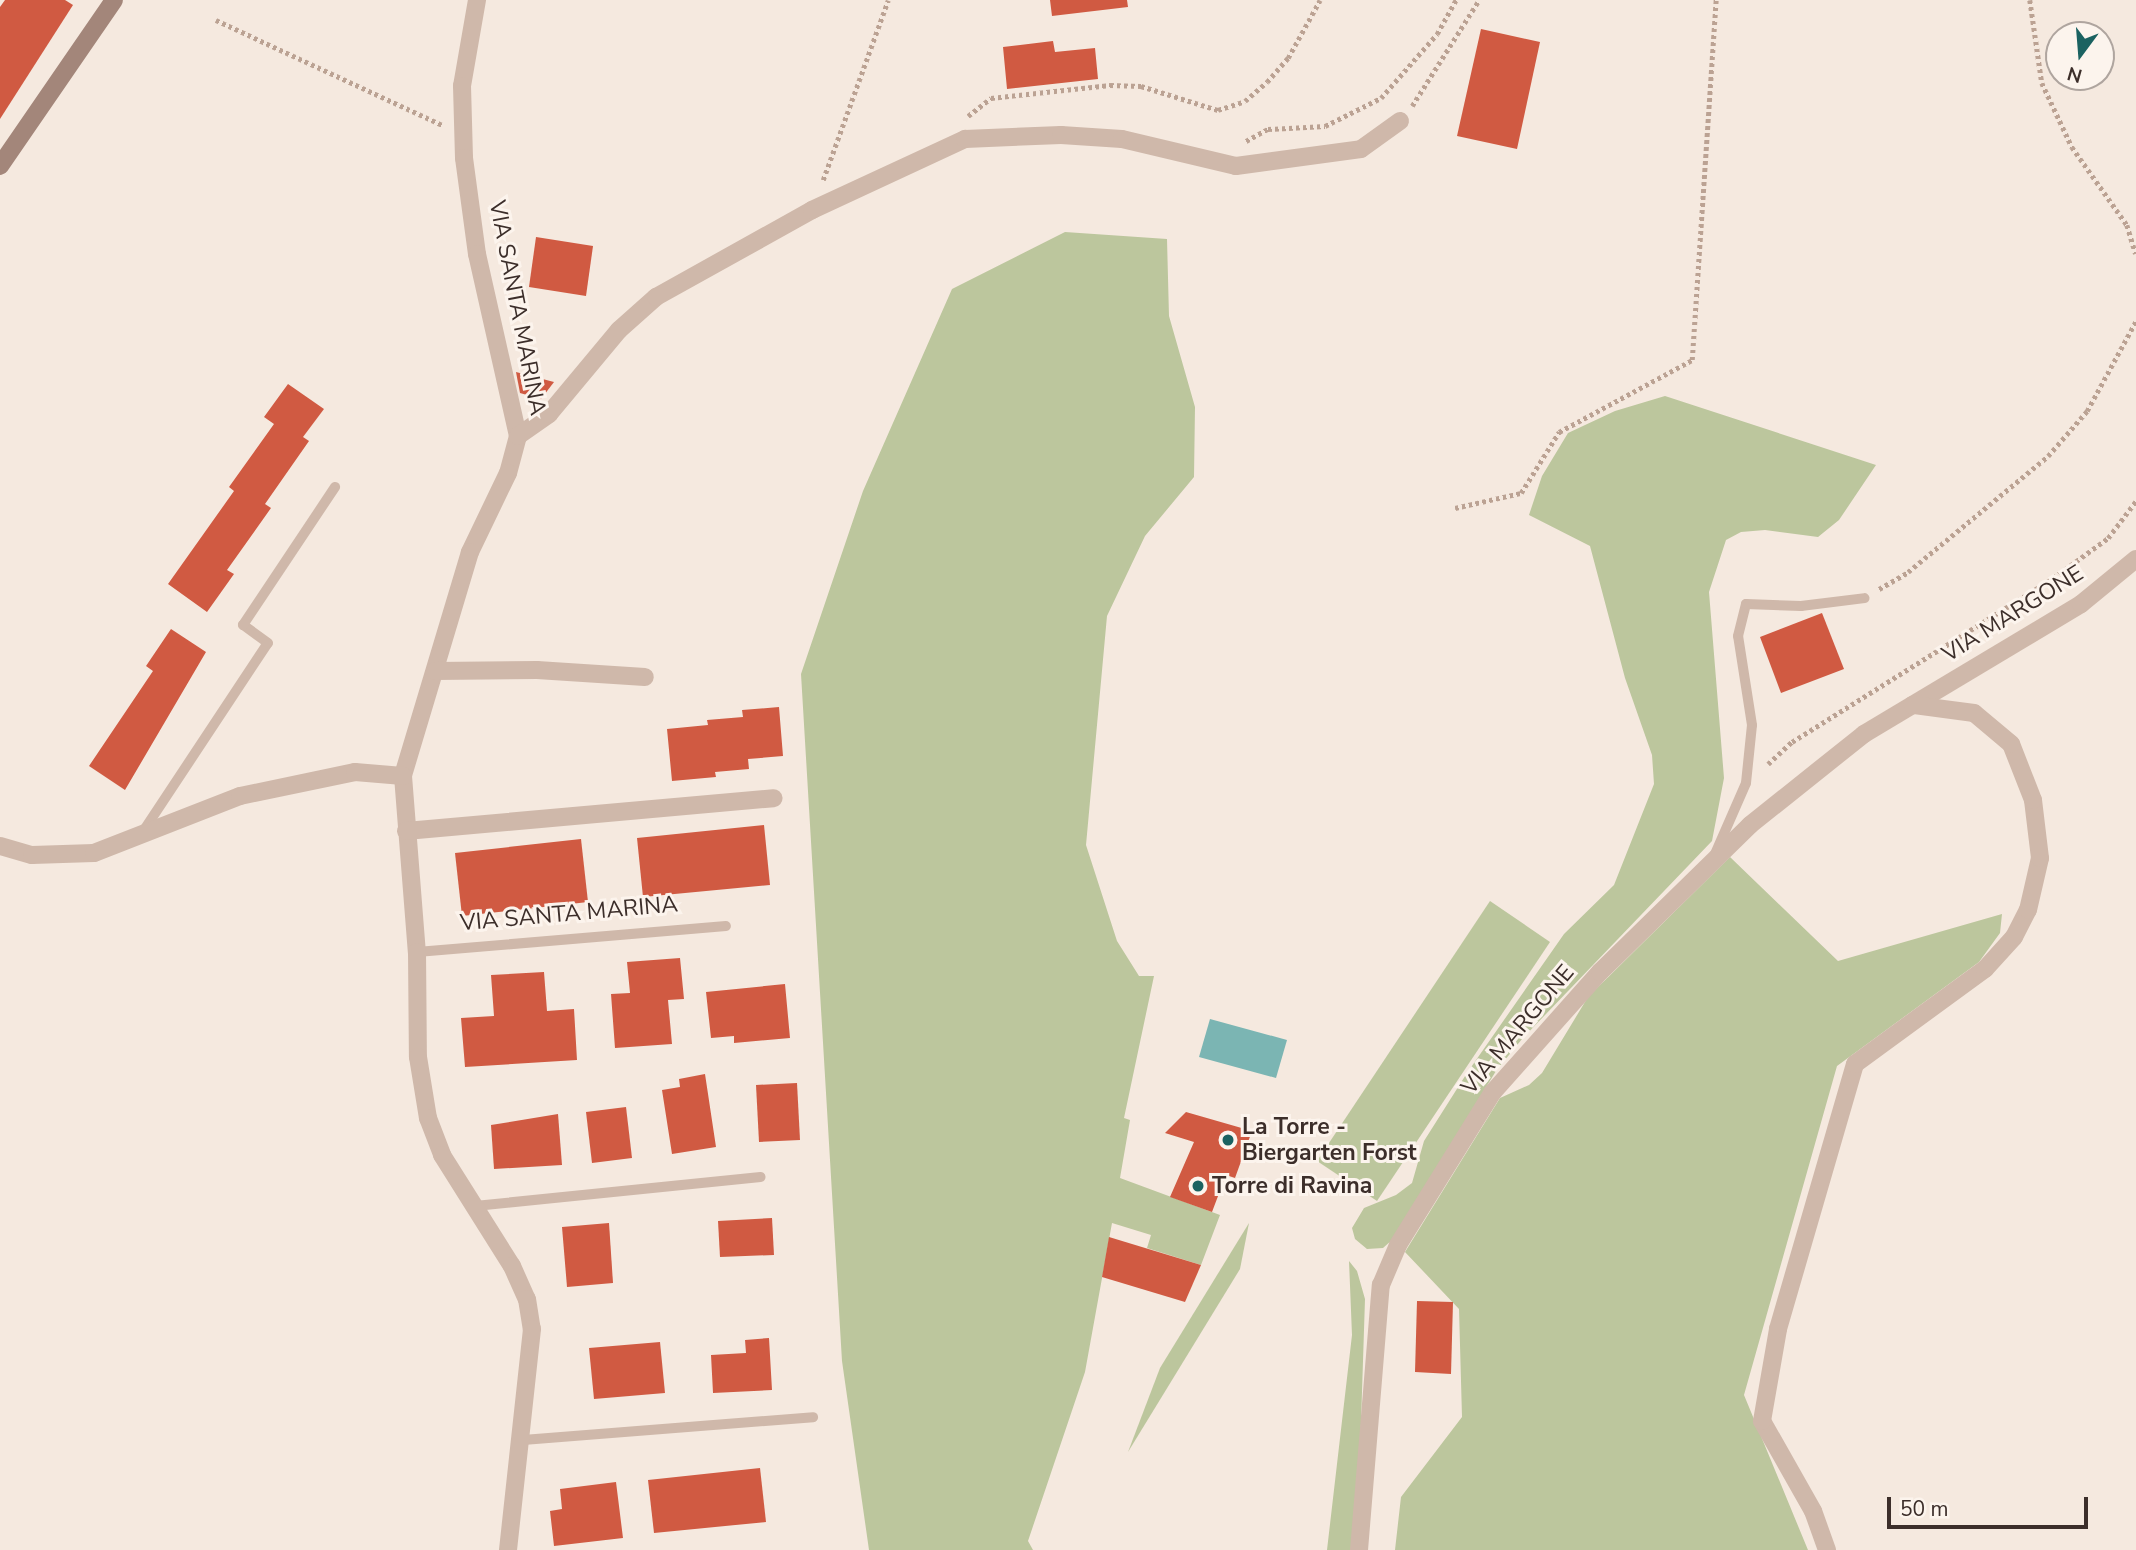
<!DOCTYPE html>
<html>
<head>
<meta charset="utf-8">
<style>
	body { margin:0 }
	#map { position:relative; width:2136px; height:1550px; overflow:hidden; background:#f5e9df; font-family:"Nunito Sans",sans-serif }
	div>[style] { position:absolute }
	.green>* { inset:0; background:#bcc69d }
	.water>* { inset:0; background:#7bb5b3 }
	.building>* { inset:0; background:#d05a42 }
	.path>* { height:4.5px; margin-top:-2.25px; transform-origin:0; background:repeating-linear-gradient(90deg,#bba293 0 3.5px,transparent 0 7px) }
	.service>* { height:10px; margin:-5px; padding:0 5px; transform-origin:5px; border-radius:5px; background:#cfb8aa }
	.minor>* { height:18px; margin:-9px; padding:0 9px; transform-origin:9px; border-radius:9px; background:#cfb8aa }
	.secondary>* { height:18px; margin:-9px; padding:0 9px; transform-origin:9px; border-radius:9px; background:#a3867a }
	.dots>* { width:19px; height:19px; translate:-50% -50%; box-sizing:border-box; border:4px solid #fcf4ed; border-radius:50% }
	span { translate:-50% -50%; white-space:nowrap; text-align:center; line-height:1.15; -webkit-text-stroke:6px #fcf4ed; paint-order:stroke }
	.street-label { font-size:23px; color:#3c2e2a }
	.poi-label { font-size:23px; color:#3c2e2a; font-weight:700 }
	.left { translate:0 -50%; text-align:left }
	.north { position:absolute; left:2045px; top:21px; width:70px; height:70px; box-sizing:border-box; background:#fcf4ed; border:2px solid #afa59f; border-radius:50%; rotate:196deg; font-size:19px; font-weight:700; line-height:28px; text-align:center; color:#3c2e2a }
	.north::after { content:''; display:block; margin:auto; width:24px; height:32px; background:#1b6261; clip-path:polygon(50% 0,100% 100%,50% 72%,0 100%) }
	.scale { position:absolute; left:1887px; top:1497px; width:201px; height:32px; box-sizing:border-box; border:4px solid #3c2e2a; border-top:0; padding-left:9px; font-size:21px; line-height:24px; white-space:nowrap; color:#3c2e2a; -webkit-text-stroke:5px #fcf4ed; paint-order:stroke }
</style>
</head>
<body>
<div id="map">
	<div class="green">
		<div style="clip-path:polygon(1065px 232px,1167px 239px,1169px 316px,1195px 407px,1194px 477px,1145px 536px,1107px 616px,1086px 845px,1117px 941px,1139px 976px,1154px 976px,1124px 1118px,1130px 1120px,1120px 1178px,1220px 1215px,1201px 1265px,1147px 1248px,1151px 1235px,1112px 1223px,1085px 1372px,1028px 1541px,1033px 1550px,869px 1550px,842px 1361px,801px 674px,863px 491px,952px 289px)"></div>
		<div style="clip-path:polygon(1665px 396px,1876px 465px,1839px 520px,1818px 537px,1765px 530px,1741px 532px,1726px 540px,1709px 592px,1724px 778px,1712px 841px,1522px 1039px,1496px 1071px,1392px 1240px,1383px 1248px,1367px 1249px,1355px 1239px,1352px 1228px,1364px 1208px,1396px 1195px,1412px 1183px,1424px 1141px,1467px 1073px,1564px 934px,1614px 885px,1654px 784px,1652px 755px,1625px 678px,1590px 546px,1529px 515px,1542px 476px,1568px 433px,1615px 411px)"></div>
		<div style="clip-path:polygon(1730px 857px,1838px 961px,2002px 914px,2000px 933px,1979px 962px,1837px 1066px,1744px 1395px,1808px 1550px,1395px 1550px,1401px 1497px,1462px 1417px,1459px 1309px,1405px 1252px,1500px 1098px,1529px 1085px,1542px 1073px,1588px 997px)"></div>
		<div style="clip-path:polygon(1490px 901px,1550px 942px,1377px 1201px,1317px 1161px)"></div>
		<div style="clip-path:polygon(1249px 1223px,1240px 1269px,1128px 1452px,1160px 1368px)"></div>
		<div style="clip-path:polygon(1349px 1261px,1357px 1271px,1365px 1299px,1360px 1454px,1352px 1550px,1327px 1550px,1352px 1335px)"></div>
	</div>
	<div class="water">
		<div style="clip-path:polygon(1210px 1019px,1287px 1040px,1276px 1078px,1199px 1057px)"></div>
	</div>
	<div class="building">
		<div style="clip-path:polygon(5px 0,65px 0,73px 5px,0 119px,0 7px)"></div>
		<div style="clip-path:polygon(1050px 0,1127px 0,1128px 7px,1052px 16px)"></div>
		<div style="clip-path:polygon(1481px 29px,1540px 42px,1517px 149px,1457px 136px)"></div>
		<div style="clip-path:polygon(1053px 41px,1055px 52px,1095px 48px,1098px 79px,1007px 89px,1003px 47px)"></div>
		<div style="clip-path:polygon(536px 237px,593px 246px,586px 296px,529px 287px)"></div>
		<div style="clip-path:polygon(516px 372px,554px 382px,541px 399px,520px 393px)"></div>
		<div style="clip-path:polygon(288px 384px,324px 409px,303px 437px,309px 441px,265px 504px,271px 508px,227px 570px,234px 574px,207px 612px,168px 584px,234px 491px,229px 487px,274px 424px,264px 417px)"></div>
		<div style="clip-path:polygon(1822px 613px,1844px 669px,1781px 693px,1760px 637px)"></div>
		<div style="clip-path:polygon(171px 629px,206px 652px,125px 790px,89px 766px,153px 671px,146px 666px)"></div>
		<div style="clip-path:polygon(779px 707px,783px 756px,748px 759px,749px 769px,715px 772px,716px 777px,672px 781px,667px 729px,708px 725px,707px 720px,743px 717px,742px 710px)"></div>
		<div style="clip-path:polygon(764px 825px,770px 885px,643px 897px,637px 838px)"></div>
		<div style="clip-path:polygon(581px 839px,588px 902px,462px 916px,455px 853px)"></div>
		<div style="clip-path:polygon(680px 958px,684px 999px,668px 1000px,672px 1044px,615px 1048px,611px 994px,630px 993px,627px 962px)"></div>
		<div style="clip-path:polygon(544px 972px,547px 1011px,574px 1009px,577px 1060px,465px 1067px,461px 1018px,494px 1016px,491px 975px)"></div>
		<div style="clip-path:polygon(785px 984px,790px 1038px,734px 1043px,734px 1036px,711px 1038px,706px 992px)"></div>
		<div style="clip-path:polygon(705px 1074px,716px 1147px,672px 1154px,662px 1090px,680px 1087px,679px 1079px)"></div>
		<div style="clip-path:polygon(797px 1083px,800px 1140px,759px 1142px,756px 1085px)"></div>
		<div style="clip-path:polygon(626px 1107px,632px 1158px,592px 1163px,586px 1112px)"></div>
		<div style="clip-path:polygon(1186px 1112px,1252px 1131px,1235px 1178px,1226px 1175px,1212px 1212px,1170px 1197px,1194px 1142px,1165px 1133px)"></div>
		<div style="clip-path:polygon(558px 1114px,562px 1165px,494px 1169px,491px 1125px)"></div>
		<div style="clip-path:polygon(772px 1218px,774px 1255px,720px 1257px,718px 1221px)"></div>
		<div style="clip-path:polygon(609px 1223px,613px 1283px,567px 1287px,562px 1227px)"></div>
		<div style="clip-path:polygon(1109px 1237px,1201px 1265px,1185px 1302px,1102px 1277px)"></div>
		<div style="clip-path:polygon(1417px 1301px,1453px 1302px,1451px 1374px,1415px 1372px)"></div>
		<div style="clip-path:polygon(769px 1338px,772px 1390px,713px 1393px,711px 1355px,746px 1353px,745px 1340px)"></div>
		<div style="clip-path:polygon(660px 1342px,665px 1393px,594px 1399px,589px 1348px)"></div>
		<div style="clip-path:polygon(760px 1468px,766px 1522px,654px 1533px,648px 1480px)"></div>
		<div style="clip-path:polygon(616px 1482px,623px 1538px,554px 1546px,550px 1511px,562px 1509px,560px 1489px)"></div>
	</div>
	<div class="path">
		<div style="left:2030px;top:0;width:84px;rotate:81.8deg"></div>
		<div style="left:2042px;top:83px;width:71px;rotate:64.9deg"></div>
		<div style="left:2072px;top:147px;width:95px;rotate:54.8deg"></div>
		<div style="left:2127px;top:225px;width:30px;rotate:73deg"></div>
		<div style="left:216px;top:20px;width:249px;rotate:24.9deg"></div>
		<div style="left:1412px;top:106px;width:125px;rotate:-57.7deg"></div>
		<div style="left:968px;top:116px;width:29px;rotate:-38deg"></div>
		<div style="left:991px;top:98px;width:120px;rotate:-6.2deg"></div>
		<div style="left:1110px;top:85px;width:31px;rotate:2deg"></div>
		<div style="left:1141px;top:86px;width:81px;rotate:17.3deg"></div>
		<div style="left:1218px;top:110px;width:28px;rotate:-18deg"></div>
		<div style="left:1245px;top:101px;width:29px;rotate:-41deg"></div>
		<div style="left:1267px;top:82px;width:32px;rotate:-49deg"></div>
		<div style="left:1288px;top:58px;width:66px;rotate:-61.1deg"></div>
		<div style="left:1246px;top:141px;width:25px;rotate:-29deg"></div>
		<div style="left:1268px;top:129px;width:57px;rotate:-3deg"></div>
		<div style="left:1325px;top:126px;width:63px;rotate:-26.6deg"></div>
		<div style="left:1381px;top:98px;width:85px;rotate:-48.8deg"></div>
		<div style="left:1437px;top:34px;width:39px;rotate:-61deg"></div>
		<div style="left:823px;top:180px;width:191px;rotate:-70.1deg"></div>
		<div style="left:1455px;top:508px;width:68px;rotate:-12.8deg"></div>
		<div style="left:1521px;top:493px;width:72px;rotate:-58.1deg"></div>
		<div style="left:1559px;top:432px;width:151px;rotate:-28.4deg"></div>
		<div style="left:1692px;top:360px;width:361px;rotate:-86.2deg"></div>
		<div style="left:1879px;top:589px;width:34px;rotate:-30deg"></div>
		<div style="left:1908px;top:572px;width:182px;rotate:-39.6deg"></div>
		<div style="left:2048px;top:456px;width:60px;rotate:-49.1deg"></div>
		<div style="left:2087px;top:411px;width:102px;rotate:-61.4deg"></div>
		<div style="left:1768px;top:764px;width:33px;rotate:-43deg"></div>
		<div style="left:1792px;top:742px;width:308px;rotate:-32.1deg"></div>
		<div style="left:2053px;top:578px;width:68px;rotate:-36deg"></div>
		<div style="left:2108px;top:538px;width:46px;rotate:-52.9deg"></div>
	</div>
	<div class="service">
		<div style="left:144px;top:830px;width:224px;rotate:-56.5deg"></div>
		<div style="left:268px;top:643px;width:31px;rotate:-144deg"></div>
		<div style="left:243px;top:625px;width:166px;rotate:-56.3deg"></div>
		<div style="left:1715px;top:854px;width:77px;rotate:-66.4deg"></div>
		<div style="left:1746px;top:783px;width:58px;rotate:-84.1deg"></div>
		<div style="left:1752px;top:725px;width:90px;rotate:-98.9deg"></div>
		<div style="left:1738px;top:636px;width:33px;rotate:-76deg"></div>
		<div style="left:1746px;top:604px;width:55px;rotate:2.1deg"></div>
		<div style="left:1801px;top:606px;width:64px;rotate:-7.1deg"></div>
		<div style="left:417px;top:952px;width:310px;rotate:-4.8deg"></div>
		<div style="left:475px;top:1206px;width:287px;rotate:-5.8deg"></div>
		<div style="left:523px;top:1440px;width:291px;rotate:-4.5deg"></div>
	</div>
	<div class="minor">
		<div style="left:477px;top:0;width:87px;rotate:99.9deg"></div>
		<div style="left:462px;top:86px;width:72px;rotate:88.4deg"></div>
		<div style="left:464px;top:158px;width:97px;rotate:82.3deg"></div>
		<div style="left:477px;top:254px;width:187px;rotate:77.3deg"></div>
		<div style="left:518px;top:436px;width:38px;rotate:105deg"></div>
		<div style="left:508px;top:473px;width:88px;rotate:115.7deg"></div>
		<div style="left:470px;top:552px;width:234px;rotate:106.7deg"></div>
		<div style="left:403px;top:776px;width:177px;rotate:85.5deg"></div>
		<div style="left:417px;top:952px;width:105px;rotate:89.5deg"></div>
		<div style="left:418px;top:1057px;width:62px;rotate:80.7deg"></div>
		<div style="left:428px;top:1118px;width:40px;rotate:69deg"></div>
		<div style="left:442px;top:1155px;width:131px;rotate:57.8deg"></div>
		<div style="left:512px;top:1266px;width:36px;rotate:66deg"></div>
		<div style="left:527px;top:1299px;width:30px;rotate:81deg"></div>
		<div style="left:532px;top:1329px;width:222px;rotate:96.2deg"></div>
		<div style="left:518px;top:436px;width:38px;rotate:-35deg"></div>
		<div style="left:549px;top:414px;width:109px;rotate:-50.2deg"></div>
		<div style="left:619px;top:330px;width:50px;rotate:-41.7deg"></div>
		<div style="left:656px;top:297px;width:179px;rotate:-29.1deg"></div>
		<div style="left:812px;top:210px;width:169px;rotate:-24.9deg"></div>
		<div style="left:965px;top:139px;width:96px;rotate:-2.4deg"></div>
		<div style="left:1061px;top:135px;width:61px;rotate:3.8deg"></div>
		<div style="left:1122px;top:139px;width:117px;rotate:13.3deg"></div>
		<div style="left:1236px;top:166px;width:126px;rotate:-7.7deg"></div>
		<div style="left:1361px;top:149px;width:48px;rotate:-35.7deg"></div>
		<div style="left:435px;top:671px;width:102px;rotate:-0.6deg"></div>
		<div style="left:537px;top:670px;width:108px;rotate:3.7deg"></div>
		<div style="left:406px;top:831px;width:369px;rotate:-5.1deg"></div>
		<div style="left:0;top:846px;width:33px;rotate:16deg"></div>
		<div style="left:32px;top:855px;width:62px;rotate:-1.8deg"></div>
		<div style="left:94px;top:853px;width:157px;rotate:-21.3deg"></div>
		<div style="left:240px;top:796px;width:117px;rotate:-11.8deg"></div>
		<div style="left:355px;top:772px;width:48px;rotate:4.8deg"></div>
		<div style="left:1359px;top:1550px;width:266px;rotate:-85.3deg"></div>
		<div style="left:1381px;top:1285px;width:43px;rotate:-67deg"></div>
		<div style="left:1398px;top:1245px;width:180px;rotate:-58.2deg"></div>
		<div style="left:1493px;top:1092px;width:161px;rotate:-48.3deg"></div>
		<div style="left:1600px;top:972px;width:210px;rotate:-44.4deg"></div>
		<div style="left:1750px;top:825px;width:146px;rotate:-38.6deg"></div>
		<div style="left:1864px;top:734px;width:253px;rotate:-30.9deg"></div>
		<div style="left:2081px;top:604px;width:71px;rotate:-39.3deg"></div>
		<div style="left:1827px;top:1550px;width:41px;rotate:-109.7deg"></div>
		<div style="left:1813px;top:1511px;width:103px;rotate:-119.5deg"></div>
		<div style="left:1762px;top:1421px;width:93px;rotate:-80.1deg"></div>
		<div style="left:1778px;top:1329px;width:276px;rotate:-73.8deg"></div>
		<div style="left:1855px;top:1064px;width:161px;rotate:-36.2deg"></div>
		<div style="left:1985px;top:969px;width:43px;rotate:-47.8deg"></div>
		<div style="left:2014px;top:937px;width:30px;rotate:-63deg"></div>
		<div style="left:2028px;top:910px;width:53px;rotate:-77deg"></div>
		<div style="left:2040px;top:858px;width:58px;rotate:-96.9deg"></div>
		<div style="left:2033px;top:800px;width:60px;rotate:-111.4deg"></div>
		<div style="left:2011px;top:744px;width:48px;rotate:-140deg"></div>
		<div style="left:1974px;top:713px;width:62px;rotate:-172.5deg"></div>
	</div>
	<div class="secondary">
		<div style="left:0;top:166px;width:201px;rotate:-55.5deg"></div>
	</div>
	<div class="dots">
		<div style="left:1228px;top:1140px;background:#1b6261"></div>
		<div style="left:1198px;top:1186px;background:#1b6261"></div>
	</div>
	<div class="street-label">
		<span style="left:517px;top:308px;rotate:79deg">VIA SANTA MARINA</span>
		<span style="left:2013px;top:614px;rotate:-32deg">VIA MARGONE</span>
		<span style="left:569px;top:914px;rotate:-5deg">VIA SANTA MARINA</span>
		<span style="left:1518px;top:1030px;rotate:-50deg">VIA MARGONE</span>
	</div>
	<div class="poi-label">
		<span class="left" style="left:1242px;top:1140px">La Torre -<br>Biergarten Forst</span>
		<span class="left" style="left:1212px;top:1186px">Torre di Ravina</span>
	</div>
	<div class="north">N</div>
	<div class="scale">50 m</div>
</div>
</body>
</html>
